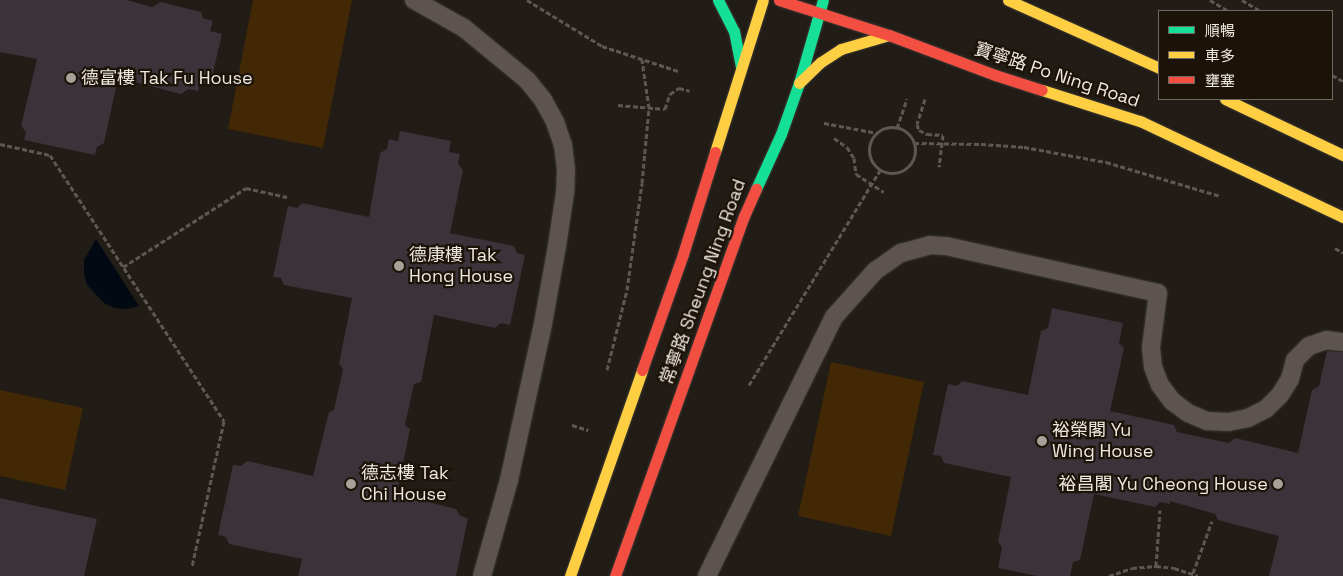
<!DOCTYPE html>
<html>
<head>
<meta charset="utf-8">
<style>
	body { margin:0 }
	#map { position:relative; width:1343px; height:576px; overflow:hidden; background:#211c16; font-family:"Space Grotesk","Noto Sans TC",sans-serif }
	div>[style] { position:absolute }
	.green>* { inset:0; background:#432806 }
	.water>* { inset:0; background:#030913 }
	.building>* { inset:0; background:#3a333a }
	.path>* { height:3px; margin-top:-1.5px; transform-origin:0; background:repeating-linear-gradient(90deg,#5d5752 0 5px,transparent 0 7.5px) }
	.path>.ring { margin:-1.5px; padding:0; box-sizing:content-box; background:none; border:3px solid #5d5752; border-radius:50% }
	.roads { filter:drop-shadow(0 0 1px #3d3933) drop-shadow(0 0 1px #3d3933) }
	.lane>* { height:18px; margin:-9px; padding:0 9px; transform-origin:9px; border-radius:9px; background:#5d5351 }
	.fast>* { height:11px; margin:-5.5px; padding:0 5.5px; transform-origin:5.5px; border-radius:5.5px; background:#16e098 }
	.slow>* { height:11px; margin:-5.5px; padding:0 5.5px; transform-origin:5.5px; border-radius:5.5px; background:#ffcf43 }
	.jam>* { height:11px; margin:-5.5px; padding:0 5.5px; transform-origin:5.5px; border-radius:5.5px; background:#f24e42 }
	.dots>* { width:14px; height:14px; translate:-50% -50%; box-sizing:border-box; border:2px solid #1c1308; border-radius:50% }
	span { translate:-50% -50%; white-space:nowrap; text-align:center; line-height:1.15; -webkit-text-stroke:4.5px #1c1308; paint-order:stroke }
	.street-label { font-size:18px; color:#efe8e1 }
	.poi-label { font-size:18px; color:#efe8e1 }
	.left { translate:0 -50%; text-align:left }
	.right { translate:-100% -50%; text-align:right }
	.legend { position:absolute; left:1158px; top:10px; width:175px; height:90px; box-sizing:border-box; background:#1c1308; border:1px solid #70685f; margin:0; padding:6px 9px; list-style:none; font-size:15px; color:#efe8e1 }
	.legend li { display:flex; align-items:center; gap:10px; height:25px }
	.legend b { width:25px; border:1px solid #70685f }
</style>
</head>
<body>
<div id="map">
	<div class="green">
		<div style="clip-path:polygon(253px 0,352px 0,323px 148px,228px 129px)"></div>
		<div style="clip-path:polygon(831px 362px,924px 382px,891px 536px,798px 516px)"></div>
		<div style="clip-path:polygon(0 390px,83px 408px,65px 490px,0 476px)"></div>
	</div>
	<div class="water">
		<div style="clip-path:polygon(96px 239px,139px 306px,127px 309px,115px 308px,104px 303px,87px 285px,84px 273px,84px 260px)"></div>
	</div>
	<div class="building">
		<div style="clip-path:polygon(0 0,127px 0,152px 7px,161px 2px,201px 12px,203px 18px,213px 21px,210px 31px,222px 34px,210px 85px,200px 83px,198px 91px,188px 89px,181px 94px,118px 78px,104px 143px,97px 147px,95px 155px,24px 140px,26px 132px,21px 126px,37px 59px,0 52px)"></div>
		<div style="clip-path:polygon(400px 131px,451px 141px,449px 152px,460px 154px,458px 164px,463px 170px,450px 233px,514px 246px,517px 253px,525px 255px,510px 325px,501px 323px,495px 328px,434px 315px,421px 382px,414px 384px,405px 425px,410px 429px,397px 494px,456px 509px,460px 516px,468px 518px,456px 576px,298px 576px,302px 559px,229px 544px,226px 537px,218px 535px,233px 465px,241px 466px,247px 461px,313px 476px,329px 412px,334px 410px,343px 369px,339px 364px,352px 298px,284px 285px,281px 278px,273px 277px,288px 206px,297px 208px,302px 203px,369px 217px,380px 153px,387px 149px,389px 139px,398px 141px)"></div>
		<div style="clip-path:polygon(1052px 308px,1123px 323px,1119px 343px,1124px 348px,1110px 411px,1174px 425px,1177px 432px,1229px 443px,1235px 438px,1298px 453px,1312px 390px,1319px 386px,1327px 351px,1343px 352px,1343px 576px,1269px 576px,1279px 536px,1218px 520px,1215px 514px,1170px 501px,1170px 504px,1160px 502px,1155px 507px,1094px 494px,1080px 560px,1073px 562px,1070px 576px,1037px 576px,998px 568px,1002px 547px,998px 542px,1011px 477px,944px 463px,941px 456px,933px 455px,948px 384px,957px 386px,962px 381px,1028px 395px,1041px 331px,1048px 328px)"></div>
		<div style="clip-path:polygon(0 498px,97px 519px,84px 576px,0 576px)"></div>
	</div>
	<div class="path">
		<div style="left:527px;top:0;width:88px;rotate:31.5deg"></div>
		<div style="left:602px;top:46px;width:80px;rotate:18.2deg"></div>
		<div style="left:1210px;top:0;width:21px;rotate:31deg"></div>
		<div style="left:1242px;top:0;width:21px;rotate:31deg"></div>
		<div style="left:1332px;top:75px;width:13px;rotate:29deg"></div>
		<div style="left:925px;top:99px;width:26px;rotate:108deg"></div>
		<div style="left:917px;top:124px;width:6px;rotate:72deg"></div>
		<div style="left:919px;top:130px;width:9px;rotate:27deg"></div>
		<div style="left:927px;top:134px;width:16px;rotate:4deg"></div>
		<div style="left:943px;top:135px;width:32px;rotate:97deg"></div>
		<div style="left:618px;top:105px;width:47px;rotate:4.9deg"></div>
		<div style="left:665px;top:109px;width:16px;rotate:-72deg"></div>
		<div style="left:670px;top:94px;width:11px;rotate:-34deg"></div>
		<div style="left:679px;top:88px;width:11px;rotate:15deg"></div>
		<div style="left:824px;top:123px;width:54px;rotate:10.7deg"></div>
		<div class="ring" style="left:869px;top:127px;width:43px;height:43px"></div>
		<div style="left:897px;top:128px;width:31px;rotate:-71deg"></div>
		<div style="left:834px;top:138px;width:16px;rotate:35deg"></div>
		<div style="left:847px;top:147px;width:13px;rotate:58deg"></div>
		<div style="left:854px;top:158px;width:16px;rotate:83deg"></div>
		<div style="left:856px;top:174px;width:33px;rotate:33deg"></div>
		<div style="left:914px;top:143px;width:67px;rotate:0.9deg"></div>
		<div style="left:981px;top:144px;width:43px;rotate:4deg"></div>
		<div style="left:1024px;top:147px;width:83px;rotate:10.4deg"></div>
		<div style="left:1106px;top:162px;width:119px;rotate:16.6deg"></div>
		<div style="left:0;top:144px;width:51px;rotate:12.4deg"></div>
		<div style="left:50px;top:155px;width:318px;rotate:56.8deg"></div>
		<div style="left:224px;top:421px;width:149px;rotate:102.4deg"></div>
		<div style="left:1335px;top:248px;width:9px;rotate:32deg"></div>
		<div style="left:123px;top:267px;width:146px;rotate:-32.7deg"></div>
		<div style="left:246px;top:188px;width:42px;rotate:12.4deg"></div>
		<div style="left:607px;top:370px;width:82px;rotate:-76deg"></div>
		<div style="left:627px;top:290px;width:108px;rotate:-82deg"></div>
		<div style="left:642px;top:183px;width:75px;rotate:-84.7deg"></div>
		<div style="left:649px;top:108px;width:49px;rotate:-98.3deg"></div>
		<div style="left:749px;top:385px;width:252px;rotate:-58.6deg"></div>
		<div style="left:572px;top:425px;width:17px;rotate:17deg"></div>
		<div style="left:1156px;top:566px;width:56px;rotate:-85.9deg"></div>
		<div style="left:1193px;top:573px;width:55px;rotate:-69.9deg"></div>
		<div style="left:1109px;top:576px;width:24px;rotate:-19deg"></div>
		<div style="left:1132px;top:568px;width:24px;rotate:-5deg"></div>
		<div style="left:1156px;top:566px;width:18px;rotate:6deg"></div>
		<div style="left:1174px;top:568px;width:25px;rotate:18deg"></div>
	</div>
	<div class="roads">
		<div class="lane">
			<div style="left:414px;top:0;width:57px;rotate:29.2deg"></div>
			<div style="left:464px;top:28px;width:82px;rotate:39.5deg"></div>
			<div style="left:527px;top:80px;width:26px;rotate:51deg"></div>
			<div style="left:543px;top:100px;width:25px;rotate:61deg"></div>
			<div style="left:555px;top:122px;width:24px;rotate:71deg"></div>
			<div style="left:563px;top:145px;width:24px;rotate:83deg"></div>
			<div style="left:566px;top:169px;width:24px;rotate:92deg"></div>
			<div style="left:565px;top:193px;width:54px;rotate:98.6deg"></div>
			<div style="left:557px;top:246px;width:79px;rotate:100.2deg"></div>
			<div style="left:543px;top:324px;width:160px;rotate:102.3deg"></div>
			<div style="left:509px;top:480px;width:100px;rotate:105.7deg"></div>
			<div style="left:707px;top:576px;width:288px;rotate:-63.9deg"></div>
			<div style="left:834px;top:317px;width:62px;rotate:-48.3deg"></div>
			<div style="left:875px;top:271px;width:32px;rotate:-35deg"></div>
			<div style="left:901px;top:253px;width:30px;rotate:-15deg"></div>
			<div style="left:930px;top:245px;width:16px;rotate:4deg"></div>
			<div style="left:946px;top:246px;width:217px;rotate:12.5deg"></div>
			<div style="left:1158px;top:293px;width:55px;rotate:97.3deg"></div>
			<div style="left:1151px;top:348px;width:19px;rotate:84deg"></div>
			<div style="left:1153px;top:367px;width:19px;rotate:69deg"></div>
			<div style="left:1160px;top:385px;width:20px;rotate:53deg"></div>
			<div style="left:1172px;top:401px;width:20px;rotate:37deg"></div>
			<div style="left:1188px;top:413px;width:21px;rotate:23deg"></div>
			<div style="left:1207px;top:421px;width:21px;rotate:3deg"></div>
			<div style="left:1228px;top:422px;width:20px;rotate:-11deg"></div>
			<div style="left:1248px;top:418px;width:20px;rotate:-27deg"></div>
			<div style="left:1266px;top:409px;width:20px;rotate:-45deg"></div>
			<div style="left:1280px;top:395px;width:19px;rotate:-58deg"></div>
			<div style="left:1290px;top:379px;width:20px;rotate:-75deg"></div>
			<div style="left:1295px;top:360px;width:20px;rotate:-45deg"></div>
			<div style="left:1309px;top:346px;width:18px;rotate:-19deg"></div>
			<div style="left:1326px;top:340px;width:17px;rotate:7deg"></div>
		</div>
		<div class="fast">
			<div style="left:718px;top:0;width:35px;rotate:63deg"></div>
			<div style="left:734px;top:31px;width:37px;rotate:79deg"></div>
			<div style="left:756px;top:189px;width:60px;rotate:-65.6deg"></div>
			<div style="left:781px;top:134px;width:54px;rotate:-70.6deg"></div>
			<div style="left:799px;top:83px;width:86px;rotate:-73.9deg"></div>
		</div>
		<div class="slow">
			<div style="left:1008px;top:0;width:166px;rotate:24.2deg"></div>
			<div style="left:799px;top:83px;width:30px;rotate:-44deg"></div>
			<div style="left:821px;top:62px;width:24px;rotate:-33deg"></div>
			<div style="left:841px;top:49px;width:50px;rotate:-16.3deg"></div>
			<div style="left:1042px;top:90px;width:103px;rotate:17.6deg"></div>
			<div style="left:1140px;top:121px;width:225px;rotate:25.3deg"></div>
			<div style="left:1225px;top:99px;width:131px;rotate:25.4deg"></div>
			<div style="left:715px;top:152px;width:159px;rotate:-72.5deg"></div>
			<div style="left:570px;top:576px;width:218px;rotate:-70.7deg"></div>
		</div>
		<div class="jam">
			<div style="left:779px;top:0;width:115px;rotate:17.7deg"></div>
			<div style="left:889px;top:35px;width:113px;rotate:20.7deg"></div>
			<div style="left:995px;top:75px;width:49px;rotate:17.7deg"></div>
			<div style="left:642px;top:370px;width:123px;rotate:-70.5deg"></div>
			<div style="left:683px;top:254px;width:107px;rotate:-72.6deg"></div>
			<div style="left:615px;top:576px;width:382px;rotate:-70.3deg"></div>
			<div style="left:744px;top:216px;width:30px;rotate:-66deg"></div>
		</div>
	</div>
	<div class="dots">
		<div style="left:71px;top:78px;background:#a7a19a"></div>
		<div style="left:399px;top:266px;background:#a7a19a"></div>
		<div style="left:1042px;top:441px;background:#a7a19a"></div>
		<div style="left:351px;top:484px;background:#a7a19a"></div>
		<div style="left:1278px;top:484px;background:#a7a19a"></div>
	</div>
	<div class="street-label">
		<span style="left:1057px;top:75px;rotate:18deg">寶寧路 Po Ning Road</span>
		<span style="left:703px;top:282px;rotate:-70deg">常寧路 Sheung Ning Road</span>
	</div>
	<div class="poi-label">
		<span class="left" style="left:81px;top:78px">德富樓 Tak Fu House</span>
		<span class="left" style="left:409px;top:266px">德康樓 Tak<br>Hong House</span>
		<span class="left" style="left:1052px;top:441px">裕榮閣 Yu<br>Wing House</span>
		<span class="left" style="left:361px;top:484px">德志樓 Tak<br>Chi House</span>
		<span class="right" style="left:1268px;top:484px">裕昌閣 Yu Cheong House</span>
	</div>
	<ul class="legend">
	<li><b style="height:6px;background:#16e098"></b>順暢</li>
	<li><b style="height:6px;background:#ffcf43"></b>車多</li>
	<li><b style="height:6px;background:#f24e42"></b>壅塞</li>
	</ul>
</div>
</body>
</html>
